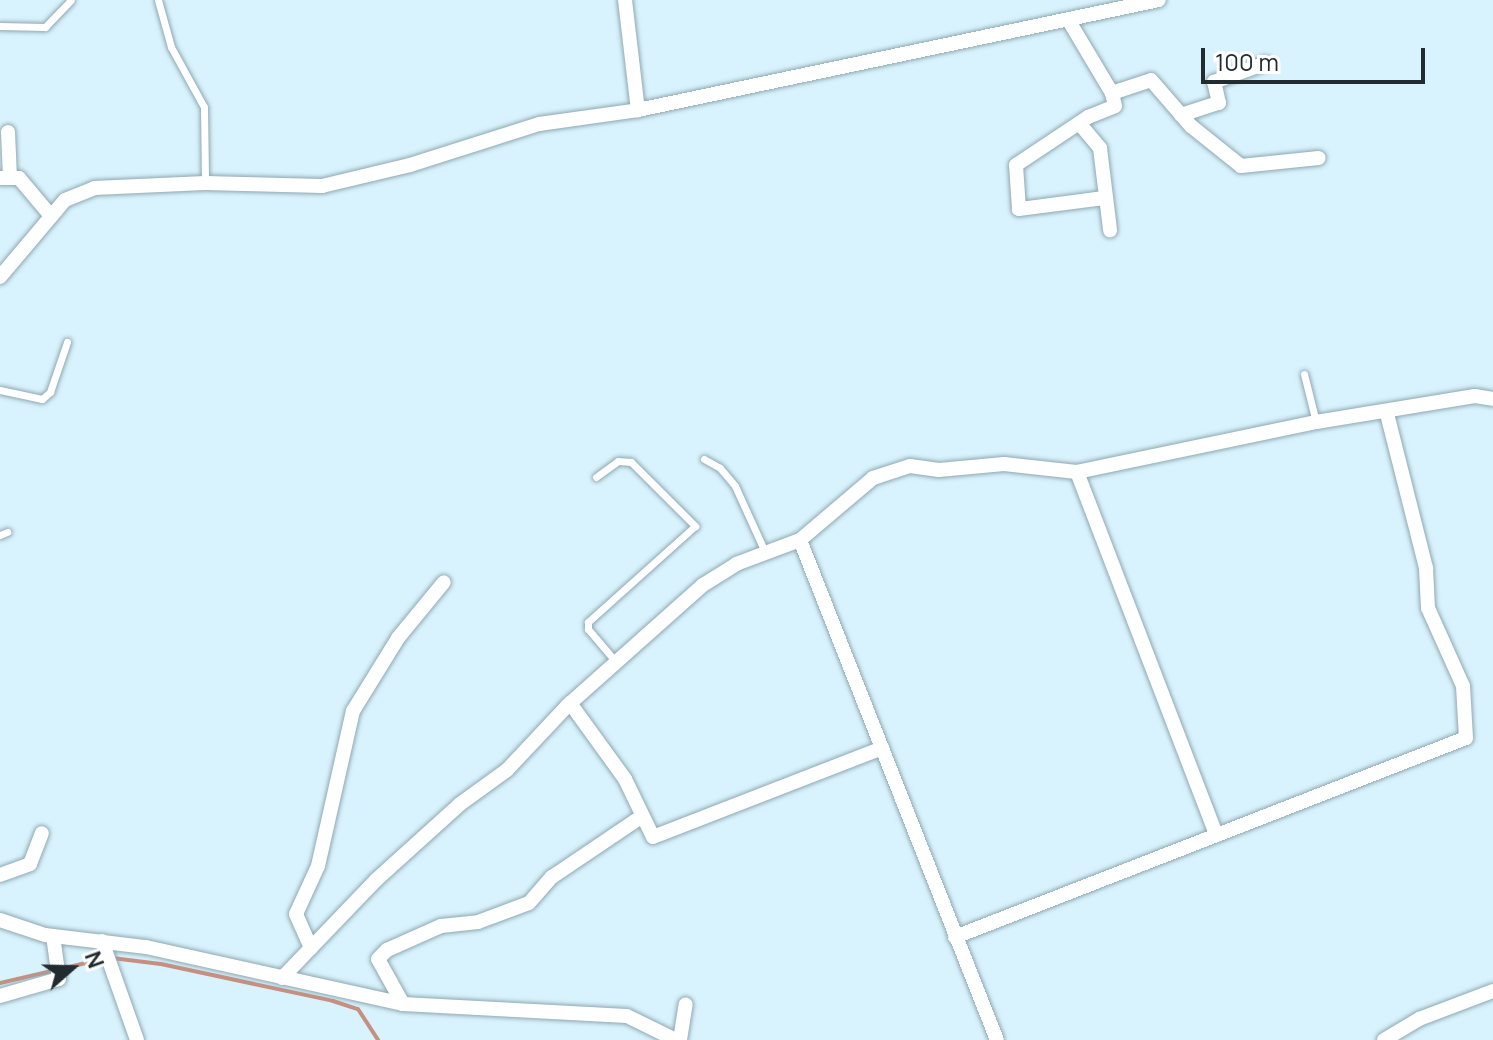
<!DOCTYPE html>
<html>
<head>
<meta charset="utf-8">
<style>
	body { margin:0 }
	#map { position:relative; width:1493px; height:1040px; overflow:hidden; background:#d8f3fd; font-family:Manrope,sans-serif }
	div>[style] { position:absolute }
	.stream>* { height:4px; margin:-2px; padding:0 2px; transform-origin:2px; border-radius:2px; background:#c69080 }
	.roads { filter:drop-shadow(0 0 2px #8fa8b2) drop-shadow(0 0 2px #8fa8b2) }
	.lane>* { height:7px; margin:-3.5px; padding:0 3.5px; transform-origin:3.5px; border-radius:3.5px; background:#fff }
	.street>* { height:14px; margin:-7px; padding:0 7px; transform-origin:7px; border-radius:7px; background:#fff }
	span { translate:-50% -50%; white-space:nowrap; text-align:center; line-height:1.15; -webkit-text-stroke:6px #fff; paint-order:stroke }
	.north { position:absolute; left:32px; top:928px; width:80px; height:80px; -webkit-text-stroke:6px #fff; paint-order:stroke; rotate:70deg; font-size:22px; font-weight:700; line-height:32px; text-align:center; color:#222c30 }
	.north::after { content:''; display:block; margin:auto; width:28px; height:36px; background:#222c30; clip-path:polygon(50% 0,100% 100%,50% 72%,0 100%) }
	.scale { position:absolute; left:1201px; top:48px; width:224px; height:36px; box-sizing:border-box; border:4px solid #222c30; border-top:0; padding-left:10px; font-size:24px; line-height:28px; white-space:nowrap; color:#222c30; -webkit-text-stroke:6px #fff; paint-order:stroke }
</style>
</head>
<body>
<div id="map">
	<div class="stream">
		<div style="left:112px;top:958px;width:49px;rotate:7deg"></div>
		<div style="left:161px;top:964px;width:176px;rotate:12.1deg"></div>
		<div style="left:333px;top:1001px;width:26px;rotate:18deg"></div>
		<div style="left:358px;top:1009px;width:37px;rotate:57deg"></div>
		<div style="left:0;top:983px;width:106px;rotate:-13.1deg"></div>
	</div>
	<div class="roads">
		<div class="lane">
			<div style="left:158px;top:0;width:49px;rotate:74.5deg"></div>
			<div style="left:171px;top:47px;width:68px;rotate:61.2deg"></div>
			<div style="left:204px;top:107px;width:76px;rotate:89.2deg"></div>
			<div style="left:0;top:26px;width:45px;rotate:1.3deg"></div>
			<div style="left:45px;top:27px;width:37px;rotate:-46deg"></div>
			<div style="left:1304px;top:374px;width:49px;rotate:76deg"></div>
			<div style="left:0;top:390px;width:43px;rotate:12.1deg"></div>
			<div style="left:42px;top:399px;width:11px;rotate:-41deg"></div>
			<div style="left:50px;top:392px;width:53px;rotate:-71.2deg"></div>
			<div style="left:704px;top:459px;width:18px;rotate:29deg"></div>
			<div style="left:720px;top:468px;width:23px;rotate:50deg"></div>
			<div style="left:735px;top:486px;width:75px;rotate:65.5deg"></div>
			<div style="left:596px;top:477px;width:27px;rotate:-36deg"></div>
			<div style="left:618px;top:461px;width:13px;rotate:4deg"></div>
			<div style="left:631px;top:462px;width:91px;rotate:45deg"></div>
			<div style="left:695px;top:526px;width:144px;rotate:138.1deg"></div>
			<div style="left:588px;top:622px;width:7px;rotate:90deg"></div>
			<div style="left:588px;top:629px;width:43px;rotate:49.7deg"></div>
			<div style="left:0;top:535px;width:8px;rotate:-23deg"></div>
		</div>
		<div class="street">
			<div style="left:625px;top:0;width:111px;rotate:83.3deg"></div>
			<div style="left:1069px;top:21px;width:84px;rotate:59.2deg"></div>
			<div style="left:1112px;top:93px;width:41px;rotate:-18.4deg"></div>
			<div style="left:1151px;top:80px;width:61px;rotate:49deg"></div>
			<div style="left:1191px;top:126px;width:64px;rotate:38.7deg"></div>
			<div style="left:1241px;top:166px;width:78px;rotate:-5.9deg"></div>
			<div style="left:1181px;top:115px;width:40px;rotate:-18deg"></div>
			<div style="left:1219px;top:103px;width:22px;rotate:-103deg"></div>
			<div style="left:1214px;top:82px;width:55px;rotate:-20.1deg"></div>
			<div style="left:1079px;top:123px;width:33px;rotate:50deg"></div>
			<div style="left:1100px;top:148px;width:83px;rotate:83deg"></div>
			<div style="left:8px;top:132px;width:46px;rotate:87.5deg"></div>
			<div style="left:0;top:178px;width:19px"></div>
			<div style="left:19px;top:178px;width:50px;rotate:49.9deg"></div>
			<div style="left:1104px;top:198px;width:86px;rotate:172.6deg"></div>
			<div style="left:1019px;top:209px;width:44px;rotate:-93.9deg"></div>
			<div style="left:1016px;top:165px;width:87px;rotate:-33.7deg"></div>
			<div style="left:1088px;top:117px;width:29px;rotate:-22deg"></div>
			<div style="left:1115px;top:106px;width:13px;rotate:-103deg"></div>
			<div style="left:0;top:277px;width:101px;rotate:-49.8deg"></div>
			<div style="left:65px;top:200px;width:31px;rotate:-22deg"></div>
			<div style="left:94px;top:188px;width:111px;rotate:-2.6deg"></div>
			<div style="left:205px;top:183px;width:117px;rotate:1.5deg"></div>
			<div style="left:322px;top:186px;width:90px;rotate:-13.4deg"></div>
			<div style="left:410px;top:165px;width:135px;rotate:-17.6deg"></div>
			<div style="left:539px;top:124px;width:100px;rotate:-8deg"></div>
			<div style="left:638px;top:110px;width:532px;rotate:-11.92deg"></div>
			<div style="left:1077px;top:472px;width:389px;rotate:69deg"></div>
			<div style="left:800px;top:540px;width:537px;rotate:68.5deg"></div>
			<div style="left:570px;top:703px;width:94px;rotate:54.1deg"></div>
			<div style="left:625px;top:779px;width:64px;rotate:64.2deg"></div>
			<div style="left:653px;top:837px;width:246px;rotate:-21.2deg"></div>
			<div style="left:0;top:875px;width:32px;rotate:-20deg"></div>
			<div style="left:30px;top:864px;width:33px;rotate:-69deg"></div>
			<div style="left:0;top:920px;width:47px;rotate:18.4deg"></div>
			<div style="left:45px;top:935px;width:102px;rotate:6.8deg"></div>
			<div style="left:146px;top:947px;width:263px;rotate:12.5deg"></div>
			<div style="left:403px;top:1004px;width:224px;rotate:3.1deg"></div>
			<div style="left:627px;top:1016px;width:55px;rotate:26.1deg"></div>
			<div style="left:955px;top:937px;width:548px;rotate:-21.28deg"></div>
			<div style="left:1466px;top:738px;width:52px;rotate:-93.3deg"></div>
			<div style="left:1463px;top:686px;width:85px;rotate:-114.2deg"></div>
			<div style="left:1428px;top:608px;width:40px;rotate:-92.9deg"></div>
			<div style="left:1426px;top:568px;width:159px;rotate:-104.2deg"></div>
			<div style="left:102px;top:941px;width:105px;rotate:70.5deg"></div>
			<div style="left:311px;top:948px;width:37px;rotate:-114deg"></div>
			<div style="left:296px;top:914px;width:53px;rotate:-65.4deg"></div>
			<div style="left:318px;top:866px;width:159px;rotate:-77.3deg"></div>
			<div style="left:353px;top:711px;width:86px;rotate:-58.3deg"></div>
			<div style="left:398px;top:638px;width:72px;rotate:-50.6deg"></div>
			<div style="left:282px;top:978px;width:136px;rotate:-46.2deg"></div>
			<div style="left:376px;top:880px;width:113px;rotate:-42.1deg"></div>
			<div style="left:460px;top:804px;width:58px;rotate:-35.9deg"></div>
			<div style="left:507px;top:770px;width:88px;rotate:-46.8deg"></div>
			<div style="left:567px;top:706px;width:182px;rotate:-41.7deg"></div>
			<div style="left:703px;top:585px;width:39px;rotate:-32deg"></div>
			<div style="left:736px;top:564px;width:68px;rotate:-20.6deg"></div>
			<div style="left:800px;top:540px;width:96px;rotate:-40.3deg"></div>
			<div style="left:873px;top:478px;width:39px;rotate:-18deg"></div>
			<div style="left:910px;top:466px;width:29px;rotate:8deg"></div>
			<div style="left:939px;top:470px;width:65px;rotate:-5.3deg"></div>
			<div style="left:1004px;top:464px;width:73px;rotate:6.3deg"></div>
			<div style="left:1077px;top:472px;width:244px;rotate:-11.8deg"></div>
			<div style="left:1316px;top:422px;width:161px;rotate:-9.3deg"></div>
			<div style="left:1475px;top:396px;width:18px;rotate:9deg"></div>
			<div style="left:0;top:996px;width:61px;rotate:-16.1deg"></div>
			<div style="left:59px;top:979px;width:43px;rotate:-97.9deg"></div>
			<div style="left:403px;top:1004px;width:51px;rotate:-119.1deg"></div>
			<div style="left:378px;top:959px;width:13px;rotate:-45deg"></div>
			<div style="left:387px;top:950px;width:59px;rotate:-24deg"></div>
			<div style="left:441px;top:926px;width:37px;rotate:-6deg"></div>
			<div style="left:478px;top:922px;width:54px;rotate:-20.4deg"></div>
			<div style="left:529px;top:903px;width:35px;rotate:-49deg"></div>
			<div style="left:552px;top:877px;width:107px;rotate:-34deg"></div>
			<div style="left:680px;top:1040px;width:36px;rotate:-81deg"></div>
			<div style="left:1384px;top:1040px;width:41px;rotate:-31deg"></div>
			<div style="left:1419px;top:1019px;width:79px;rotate:-20.7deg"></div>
		</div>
	</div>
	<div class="north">N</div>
	<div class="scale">100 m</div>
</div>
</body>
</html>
